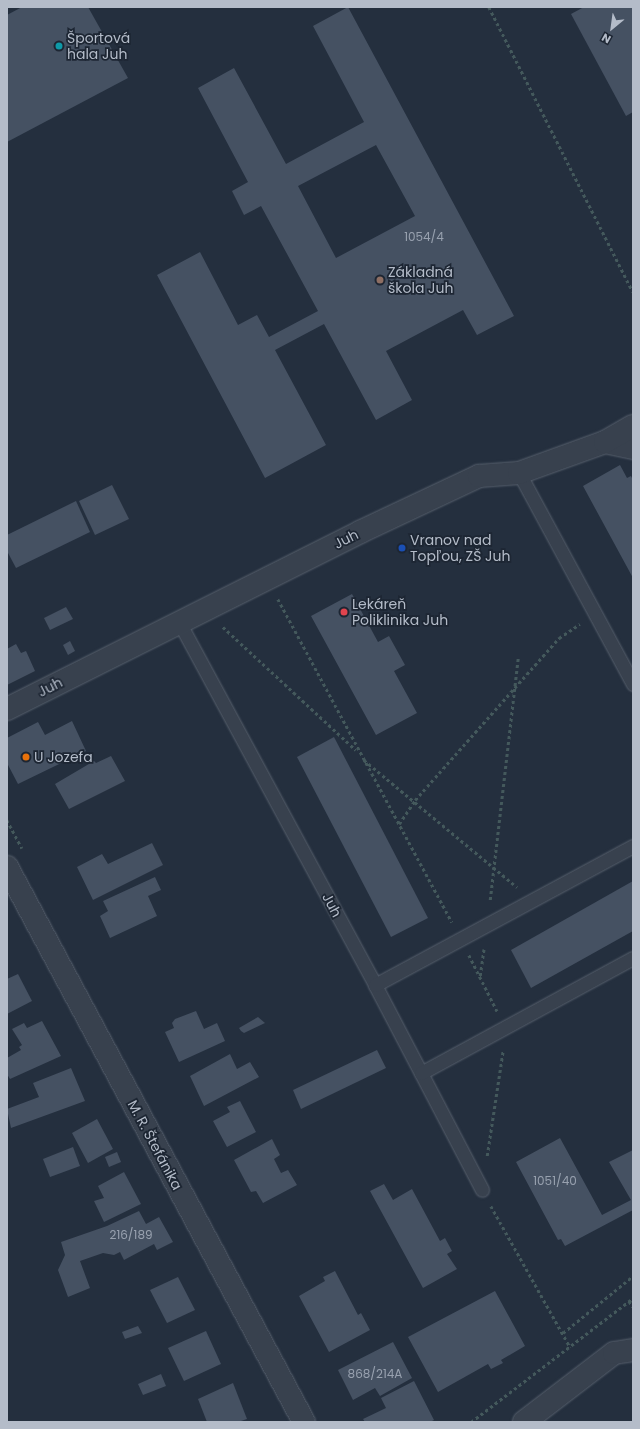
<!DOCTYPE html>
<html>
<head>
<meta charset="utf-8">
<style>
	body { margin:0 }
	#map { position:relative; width:640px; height:1429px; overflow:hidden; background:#242f3e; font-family:Poppins,sans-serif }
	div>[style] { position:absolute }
	.building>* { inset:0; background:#455162 }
	.path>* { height:2.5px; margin-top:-1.25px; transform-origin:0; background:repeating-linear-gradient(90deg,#44595c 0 3px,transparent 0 6px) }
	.roads { filter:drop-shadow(0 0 1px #565f6c) drop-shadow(0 0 1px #565f6c) }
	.service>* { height:13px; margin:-6.5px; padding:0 6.5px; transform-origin:6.5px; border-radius:6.5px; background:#38414e }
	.minor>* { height:22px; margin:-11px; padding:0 11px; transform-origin:11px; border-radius:11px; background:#38414e }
	.tertiary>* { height:22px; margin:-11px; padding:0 11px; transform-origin:11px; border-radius:11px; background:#38414e }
	.dots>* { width:11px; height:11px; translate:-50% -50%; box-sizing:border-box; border:2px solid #1d2633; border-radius:50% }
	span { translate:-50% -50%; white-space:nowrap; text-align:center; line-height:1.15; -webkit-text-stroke:3.5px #1d2633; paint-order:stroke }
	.number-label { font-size:12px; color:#98a1af }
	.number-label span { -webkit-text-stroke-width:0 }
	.poi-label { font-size:14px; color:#b4bcc9 }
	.left { translate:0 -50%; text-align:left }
	.street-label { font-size:14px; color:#b4bcc9 }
	.frame { position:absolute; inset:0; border:8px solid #b4bcc9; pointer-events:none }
	.north { position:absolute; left:592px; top:8px; width:40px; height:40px; -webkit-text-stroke:3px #1d2633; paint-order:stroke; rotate:209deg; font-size:11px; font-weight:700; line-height:16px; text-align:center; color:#b4bcc9 }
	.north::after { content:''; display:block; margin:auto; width:14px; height:18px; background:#b4bcc9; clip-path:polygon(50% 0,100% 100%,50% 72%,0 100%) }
</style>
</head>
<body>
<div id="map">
	<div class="building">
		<div style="clip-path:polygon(22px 7px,88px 7px,128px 78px,7px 142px,7px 15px)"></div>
		<div style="clip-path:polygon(evenodd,348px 7px,514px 316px,477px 335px,463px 310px,386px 351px,412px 400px,376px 420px,324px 324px,275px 350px,326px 445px,265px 478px,157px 275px,200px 252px,238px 325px,257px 315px,269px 337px,318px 311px,261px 206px,244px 215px,232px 191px,248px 182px,198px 88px,234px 68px,286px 164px,364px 122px,313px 26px,348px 7px,376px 145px,415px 216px,336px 258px,298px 186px,376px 145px)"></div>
		<div style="clip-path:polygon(584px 7px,633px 7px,633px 112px,626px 116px,571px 14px)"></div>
		<div style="clip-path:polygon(620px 465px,627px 478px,631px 476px,633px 480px,633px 578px,583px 486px)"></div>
		<div style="clip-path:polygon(112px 485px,129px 519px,95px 535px,79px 501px)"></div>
		<div style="clip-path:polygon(76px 501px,90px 532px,16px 568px,7px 551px,7px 535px)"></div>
		<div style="clip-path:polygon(352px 594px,378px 642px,389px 636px,405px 665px,394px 671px,417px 713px,376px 735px,311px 616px)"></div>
		<div style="clip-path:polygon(66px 607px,73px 619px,50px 630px,44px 618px)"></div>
		<div style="clip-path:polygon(70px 641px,75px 651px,68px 655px,63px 645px)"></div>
		<div style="clip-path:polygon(16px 644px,21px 653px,26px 651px,35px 671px,7px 685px,7px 649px)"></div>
		<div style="clip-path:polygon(72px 721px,86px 751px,18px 784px,7px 763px,7px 738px,38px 722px,45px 735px)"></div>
		<div style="clip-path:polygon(334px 737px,428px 918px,391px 937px,297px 757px)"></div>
		<div style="clip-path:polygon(111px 756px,125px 781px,69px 809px,55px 784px,94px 761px,96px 763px)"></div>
		<div style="clip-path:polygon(152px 843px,163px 865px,93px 900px,77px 867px,102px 854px,108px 864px)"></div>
		<div style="clip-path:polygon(155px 877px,161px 890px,148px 896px,157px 916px,110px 938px,100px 916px,108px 911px,103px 901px)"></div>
		<div style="clip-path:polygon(633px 881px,633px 931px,531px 988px,511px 950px)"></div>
		<div style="clip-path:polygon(18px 974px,32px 1001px,7px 1014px,7px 979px)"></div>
		<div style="clip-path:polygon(196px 1011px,204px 1029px,217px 1023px,225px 1041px,179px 1062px,165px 1032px,174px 1028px,172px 1023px,175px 1019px)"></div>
		<div style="clip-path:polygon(258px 1017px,265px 1023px,244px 1033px,241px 1031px,239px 1028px)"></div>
		<div style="clip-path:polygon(42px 1021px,61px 1056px,10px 1079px,7px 1074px,7px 1058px,21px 1050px,19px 1047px,22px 1045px,12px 1029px,24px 1023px,27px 1028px)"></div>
		<div style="clip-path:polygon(377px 1050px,386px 1068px,301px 1109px,293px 1090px)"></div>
		<div style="clip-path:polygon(230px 1054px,237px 1069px,250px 1062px,259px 1077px,204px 1106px,190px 1076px)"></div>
		<div style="clip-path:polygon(71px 1068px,85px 1101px,11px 1128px,7px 1109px,39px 1097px,33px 1083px)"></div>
		<div style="clip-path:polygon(240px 1101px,256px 1132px,227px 1147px,213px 1121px,230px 1112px,227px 1107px)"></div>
		<div style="clip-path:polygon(97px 1119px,113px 1149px,88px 1163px,72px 1133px)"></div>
		<div style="clip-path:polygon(560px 1138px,602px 1215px,631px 1200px,609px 1162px,633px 1150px,633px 1210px,565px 1246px,561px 1239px,558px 1240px,516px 1162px)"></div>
		<div style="clip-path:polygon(272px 1139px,280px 1155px,274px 1159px,281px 1173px,288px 1170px,297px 1185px,263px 1203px,256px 1191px,251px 1192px,234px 1160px)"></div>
		<div style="clip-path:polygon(73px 1147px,80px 1166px,50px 1177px,43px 1159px)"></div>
		<div style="clip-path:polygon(117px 1152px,121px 1162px,109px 1167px,105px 1157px)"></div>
		<div style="clip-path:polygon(124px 1172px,141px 1204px,104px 1222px,94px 1201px,104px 1198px,98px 1186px)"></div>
		<div style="clip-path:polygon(384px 1184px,393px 1200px,412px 1189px,440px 1241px,445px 1238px,452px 1251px,447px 1254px,457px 1269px,423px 1288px,370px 1191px)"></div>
		<div style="clip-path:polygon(139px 1211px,146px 1224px,159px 1217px,173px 1242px,157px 1250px,154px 1244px,124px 1260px,120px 1252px,114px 1255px,103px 1253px,80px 1261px,90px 1288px,68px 1297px,58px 1270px,65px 1255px,61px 1242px,107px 1226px)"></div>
		<div style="clip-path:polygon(335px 1271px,358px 1315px,361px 1313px,370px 1330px,329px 1352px,299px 1296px,325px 1281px,323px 1277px)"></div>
		<div style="clip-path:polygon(178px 1277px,195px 1310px,167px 1323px,150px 1290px)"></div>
		<div style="clip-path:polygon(495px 1291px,525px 1346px,501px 1360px,503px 1363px,491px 1369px,488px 1364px,438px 1392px,408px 1337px)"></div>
		<div style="clip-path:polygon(138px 1326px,142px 1333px,125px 1339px,122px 1332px)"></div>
		<div style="clip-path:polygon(206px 1331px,221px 1364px,184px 1381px,168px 1348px)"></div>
		<div style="clip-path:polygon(393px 1342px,412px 1378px,380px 1396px,375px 1388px,353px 1400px,338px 1370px)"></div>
		<div style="clip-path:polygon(161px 1374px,166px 1386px,143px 1395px,138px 1384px)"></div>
		<div style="clip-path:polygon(414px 1381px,434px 1420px,430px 1422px,365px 1422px,363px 1419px,386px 1408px,381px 1398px)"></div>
		<div style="clip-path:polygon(233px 1383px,247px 1419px,238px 1422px,207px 1422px,198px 1399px)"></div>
	</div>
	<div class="path">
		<div style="left:489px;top:7px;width:319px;rotate:63.2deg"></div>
		<div style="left:278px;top:599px;width:367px;rotate:61.7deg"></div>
		<div style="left:223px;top:627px;width:181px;rotate:42.8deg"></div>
		<div style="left:364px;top:760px;width:199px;rotate:39.7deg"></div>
		<div style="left:7px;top:820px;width:32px;rotate:62deg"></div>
		<div style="left:399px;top:824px;width:29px;rotate:-56deg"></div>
		<div style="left:415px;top:800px;width:217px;rotate:-48.4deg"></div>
		<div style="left:559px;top:638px;width:25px;rotate:-34deg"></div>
		<div style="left:490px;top:900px;width:245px;rotate:-83.4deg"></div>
		<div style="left:469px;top:955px;width:63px;rotate:63.4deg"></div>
		<div style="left:480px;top:976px;width:27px;rotate:-82deg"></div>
		<div style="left:487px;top:1156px;width:107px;rotate:-81.4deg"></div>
		<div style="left:491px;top:1206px;width:162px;rotate:60.7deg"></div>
		<div style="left:629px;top:1301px;width:7px;rotate:56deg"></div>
		<div style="left:563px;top:1333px;width:90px;rotate:-39.2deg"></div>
		<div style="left:471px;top:1422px;width:204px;rotate:-37.4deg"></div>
	</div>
	<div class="roads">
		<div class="service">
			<div style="left:519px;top:473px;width:240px;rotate:61.6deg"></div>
			<div style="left:179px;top:622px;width:413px;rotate:61.6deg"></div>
			<div style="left:375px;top:985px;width:231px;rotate:62.4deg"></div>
			<div style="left:375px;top:985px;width:293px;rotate:-28.3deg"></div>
			<div style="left:421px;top:1073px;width:241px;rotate:-28.5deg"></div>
		</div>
		<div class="minor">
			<div style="left:605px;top:442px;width:29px;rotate:12deg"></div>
			<div style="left:7px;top:709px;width:395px;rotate:-26.6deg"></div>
			<div style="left:360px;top:532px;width:132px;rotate:-25.2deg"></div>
			<div style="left:479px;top:476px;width:40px;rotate:-4.3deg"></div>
			<div style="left:519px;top:473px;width:91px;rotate:-19.8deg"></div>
			<div style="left:605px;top:442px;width:32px;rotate:-30deg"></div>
			<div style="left:524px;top:1422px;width:113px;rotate:-37.5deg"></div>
			<div style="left:614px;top:1353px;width:19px;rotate:-9deg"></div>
		</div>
		<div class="tertiary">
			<div style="left:7px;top:867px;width:629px;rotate:61.85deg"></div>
		</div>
	</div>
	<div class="dots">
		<div style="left:59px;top:46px;background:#0f9aa8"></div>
		<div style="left:380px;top:280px;background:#8d6e63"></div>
		<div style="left:402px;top:548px;background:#1a4fb4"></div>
		<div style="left:344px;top:612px;background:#e0444e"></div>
		<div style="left:26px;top:757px;background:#e8710a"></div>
	</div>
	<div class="number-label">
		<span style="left:424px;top:237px">1054/4</span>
		<span style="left:555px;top:1181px">1051/40</span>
		<span style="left:131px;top:1235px">216/189</span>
		<span style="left:375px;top:1374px">868/214A</span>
	</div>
	<div class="poi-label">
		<span class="left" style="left:67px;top:46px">Športová<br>hala Juh</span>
		<span class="left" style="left:388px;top:280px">Základná<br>škola Juh</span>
		<span class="left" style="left:410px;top:548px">Vranov nad<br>Topľou, ZŠ Juh</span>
		<span class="left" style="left:352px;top:612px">Lekáreň<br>Poliklinika Juh</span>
		<span class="left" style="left:34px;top:757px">U Jozefa</span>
	</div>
	<div class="street-label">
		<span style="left:346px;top:539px;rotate:-27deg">Juh</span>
		<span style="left:50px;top:687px;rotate:-27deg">Juh</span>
		<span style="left:332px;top:905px;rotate:62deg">Juh</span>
		<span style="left:155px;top:1145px;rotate:62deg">M. R. Štefánika</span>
	</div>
	<div class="frame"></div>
	<div class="north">N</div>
</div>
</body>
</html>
